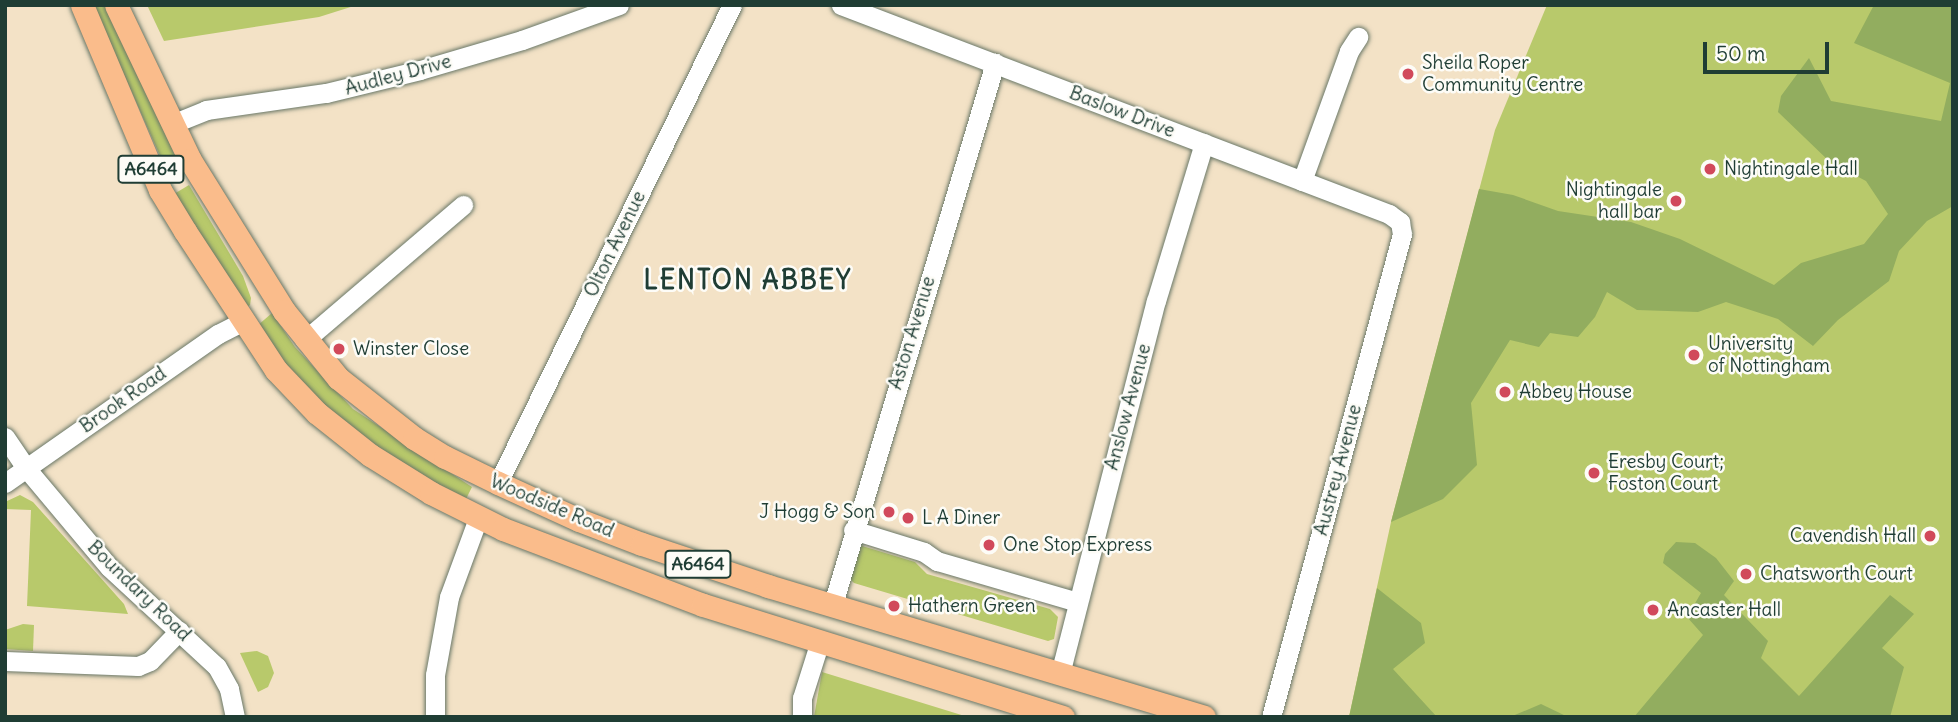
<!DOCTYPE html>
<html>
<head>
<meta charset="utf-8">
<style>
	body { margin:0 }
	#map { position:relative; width:1958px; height:722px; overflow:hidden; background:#f3e2c6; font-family:Delius,sans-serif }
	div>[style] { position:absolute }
	.green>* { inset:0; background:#b8c96b }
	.forest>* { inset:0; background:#92ad5f }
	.roads { filter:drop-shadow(0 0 2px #697767) drop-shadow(0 0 2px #697767) }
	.minor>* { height:19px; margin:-9.5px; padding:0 9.5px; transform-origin:9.5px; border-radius:9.5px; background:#fff }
	.major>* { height:23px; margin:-11.5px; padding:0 11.5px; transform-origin:11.5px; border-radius:11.5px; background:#fabc8b }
	.dots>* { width:19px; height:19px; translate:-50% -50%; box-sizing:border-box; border:4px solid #fdfcf7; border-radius:50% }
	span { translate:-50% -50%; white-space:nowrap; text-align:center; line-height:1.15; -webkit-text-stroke:5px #fdfcf7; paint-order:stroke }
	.shield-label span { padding:2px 5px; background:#fdfcf7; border:2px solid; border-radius:5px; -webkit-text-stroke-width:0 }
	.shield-label { font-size:18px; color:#1f3d34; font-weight:700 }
	.poi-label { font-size:19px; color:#1f3d34 }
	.left { translate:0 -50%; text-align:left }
	.right { translate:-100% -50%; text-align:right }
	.street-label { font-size:19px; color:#1f3d34 }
	.district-label { font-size:26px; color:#1f3d34; font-weight:700; letter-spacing:2px }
	.frame { position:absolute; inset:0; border:7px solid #1f3d34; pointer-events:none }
	.scale { position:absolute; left:1703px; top:42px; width:126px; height:32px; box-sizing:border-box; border:4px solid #1f3d34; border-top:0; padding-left:9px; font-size:21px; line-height:24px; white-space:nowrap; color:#1f3d34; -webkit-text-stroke:5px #fdfcf7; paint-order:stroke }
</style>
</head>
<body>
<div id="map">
	<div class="green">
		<div style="clip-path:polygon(93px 5px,106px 5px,181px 168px,169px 176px)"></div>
		<div style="clip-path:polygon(147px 5px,357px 5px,319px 17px,164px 41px)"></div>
		<div style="clip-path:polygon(1547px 5px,1953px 5px,1953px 717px,1349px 717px,1391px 522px,1495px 130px)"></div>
		<div style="clip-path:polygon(189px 185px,243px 276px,251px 298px,250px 305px,245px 309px,174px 194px)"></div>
		<div style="clip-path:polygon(272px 313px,295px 347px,353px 409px,472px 487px,464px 503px,385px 458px,313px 400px,257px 326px)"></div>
		<div style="clip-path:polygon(20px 495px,33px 502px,124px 604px,128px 614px,27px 606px,31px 510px,5px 509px,5px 502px)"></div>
		<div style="clip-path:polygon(859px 545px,915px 562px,927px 574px,1050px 609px,1058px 617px,1054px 639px,1048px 641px,854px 583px,850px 579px)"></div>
		<div style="clip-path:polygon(23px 624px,34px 625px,33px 651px,5px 649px,5px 630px)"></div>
		<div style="clip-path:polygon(257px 651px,268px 656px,274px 673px,268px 687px,258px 692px,240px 653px)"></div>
		<div style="clip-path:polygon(822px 672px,968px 717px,814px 717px)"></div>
	</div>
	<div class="forest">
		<div style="clip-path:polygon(1874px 5px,1953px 5px,1953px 206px,1927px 221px,1899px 251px,1889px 281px,1838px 320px,1813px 346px,1778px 319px,1726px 302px,1698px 312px,1637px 310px,1607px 292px,1595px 317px,1578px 337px,1550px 333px,1539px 347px,1510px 340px,1471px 403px,1477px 465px,1443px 499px,1391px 522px,1479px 189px,1513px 195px,1558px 211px,1631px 222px,1680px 239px,1774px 285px,1801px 263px,1864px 244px,1888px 214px,1866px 181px,1830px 162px,1778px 112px,1781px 96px,1809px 58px,1831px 101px,1941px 121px,1950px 83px,1854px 43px)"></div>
		<div style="clip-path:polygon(1676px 542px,1695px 543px,1716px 558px,1734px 581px,1724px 595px,1768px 641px,1761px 658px,1799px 696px,1890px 595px,1914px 614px,1882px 648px,1904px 667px,1890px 717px,1634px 717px,1703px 635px,1687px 617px,1701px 593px,1663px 563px,1665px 554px)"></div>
		<div style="clip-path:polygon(1377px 588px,1421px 623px,1425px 643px,1393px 669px,1437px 717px,1349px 717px)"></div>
		<div style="clip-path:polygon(1541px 704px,1568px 717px,1510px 717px)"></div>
	</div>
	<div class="roads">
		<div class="minor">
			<div style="left:841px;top:5px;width:587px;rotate:20.88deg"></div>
			<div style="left:1389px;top:214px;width:14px;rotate:36deg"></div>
			<div style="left:1400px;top:222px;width:12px;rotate:81deg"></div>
			<div style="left:1402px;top:234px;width:500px;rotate:105.17deg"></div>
			<div style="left:172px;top:124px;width:37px;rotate:-22deg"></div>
			<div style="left:206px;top:110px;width:121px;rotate:-8.1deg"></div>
			<div style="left:326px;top:93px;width:97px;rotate:-13.7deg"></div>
			<div style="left:420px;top:70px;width:106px;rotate:-16.4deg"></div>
			<div style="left:522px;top:40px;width:103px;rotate:-19.8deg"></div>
			<div style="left:1302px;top:181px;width:138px;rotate:-70.1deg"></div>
			<div style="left:1349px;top:51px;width:17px;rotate:-57deg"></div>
			<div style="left:305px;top:340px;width:208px;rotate:-40.5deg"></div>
			<div style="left:5px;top:437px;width:37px;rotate:56deg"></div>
			<div style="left:26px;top:468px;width:129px;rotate:50deg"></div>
			<div style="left:109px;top:567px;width:147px;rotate:42.8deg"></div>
			<div style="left:217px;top:667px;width:25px;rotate:61deg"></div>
			<div style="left:229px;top:689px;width:29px;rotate:78deg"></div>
			<div style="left:5px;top:483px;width:260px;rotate:-35deg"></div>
			<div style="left:218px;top:334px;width:28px;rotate:-27deg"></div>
			<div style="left:498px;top:483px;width:532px;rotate:-63.92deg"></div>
			<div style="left:853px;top:530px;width:74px;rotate:17.2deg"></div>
			<div style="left:924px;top:552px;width:16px;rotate:35deg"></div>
			<div style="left:937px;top:561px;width:146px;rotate:16.3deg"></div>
			<div style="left:833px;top:604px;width:565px;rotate:-73.33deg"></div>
			<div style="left:5px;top:661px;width:133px;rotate:2.2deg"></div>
			<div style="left:138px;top:666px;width:13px;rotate:-23deg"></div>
			<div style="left:150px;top:661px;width:42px;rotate:-46deg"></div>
			<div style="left:1060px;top:674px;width:385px;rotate:-75.6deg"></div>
			<div style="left:1156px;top:301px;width:165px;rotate:-73.1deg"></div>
			<div style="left:435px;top:717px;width:42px;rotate:-90deg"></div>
			<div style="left:435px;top:675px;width:79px;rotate:-79.8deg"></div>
			<div style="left:449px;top:597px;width:84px;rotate:-69.8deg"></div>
			<div style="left:802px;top:717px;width:19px;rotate:-90deg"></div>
			<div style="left:802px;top:698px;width:60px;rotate:-72.5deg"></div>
		</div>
		<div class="major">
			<div style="left:82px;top:5px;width:201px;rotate:67.1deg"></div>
			<div style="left:160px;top:190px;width:48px;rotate:58.6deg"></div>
			<div style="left:185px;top:231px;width:166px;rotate:56.8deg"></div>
			<div style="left:276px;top:370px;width:59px;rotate:46.4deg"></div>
			<div style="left:317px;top:413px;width:68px;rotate:38.4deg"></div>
			<div style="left:370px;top:455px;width:72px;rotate:31.9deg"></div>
			<div style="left:431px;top:493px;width:80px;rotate:26.6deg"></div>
			<div style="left:503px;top:529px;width:214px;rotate:20.8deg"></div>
			<div style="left:703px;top:605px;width:377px;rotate:17.3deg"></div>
			<div style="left:116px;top:5px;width:172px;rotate:64.5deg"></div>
			<div style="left:190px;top:160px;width:178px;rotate:58.1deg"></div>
			<div style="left:284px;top:311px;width:86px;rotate:51.1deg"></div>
			<div style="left:338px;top:378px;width:97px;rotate:38.3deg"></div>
			<div style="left:414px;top:438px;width:36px;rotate:32deg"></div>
			<div style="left:445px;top:457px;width:59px;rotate:26.1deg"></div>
			<div style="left:498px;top:483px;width:89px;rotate:24.6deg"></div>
			<div style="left:579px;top:520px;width:67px;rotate:20.9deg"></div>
			<div style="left:642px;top:544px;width:133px;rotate:18.4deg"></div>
			<div style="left:768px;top:586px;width:455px;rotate:16.7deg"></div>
		</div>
	</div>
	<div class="dots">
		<div style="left:1408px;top:74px;background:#d1495b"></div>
		<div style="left:1710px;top:169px;background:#d1495b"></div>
		<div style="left:1676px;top:201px;background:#d1495b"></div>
		<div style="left:339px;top:349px;background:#d1495b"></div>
		<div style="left:1694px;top:355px;background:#d1495b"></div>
		<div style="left:1505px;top:392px;background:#d1495b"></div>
		<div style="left:1594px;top:473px;background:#d1495b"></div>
		<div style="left:889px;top:512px;background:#d1495b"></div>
		<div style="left:908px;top:518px;background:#d1495b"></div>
		<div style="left:1930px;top:536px;background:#d1495b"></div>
		<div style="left:989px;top:545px;background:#d1495b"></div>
		<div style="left:1746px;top:574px;background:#d1495b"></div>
		<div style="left:894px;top:606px;background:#d1495b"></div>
		<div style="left:1653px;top:610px;background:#d1495b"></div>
	</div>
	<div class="shield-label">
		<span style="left:151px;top:169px">A6464</span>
		<span style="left:698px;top:564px">A6464</span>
	</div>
	<div class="poi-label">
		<span class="left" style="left:1422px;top:74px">Sheila Roper<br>Community Centre</span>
		<span class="left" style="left:1724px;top:169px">Nightingale Hall</span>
		<span class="right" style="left:1662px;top:201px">Nightingale<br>hall bar</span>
		<span class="left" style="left:1708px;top:355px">University<br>of Nottingham</span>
		<span class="left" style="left:353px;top:349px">Winster Close</span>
		<span class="left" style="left:1519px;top:392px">Abbey House</span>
		<span class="left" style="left:1608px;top:473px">Eresby Court;<br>Foston Court</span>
		<span class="right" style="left:875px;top:512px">J Hogg &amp; Son</span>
		<span class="left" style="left:922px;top:518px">L A Diner</span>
		<span class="right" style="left:1916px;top:536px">Cavendish Hall</span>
		<span class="left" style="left:1003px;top:545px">One Stop Express</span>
		<span class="left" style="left:1760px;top:574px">Chatsworth Court</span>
		<span class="left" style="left:908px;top:606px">Hathern Green</span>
		<span class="left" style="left:1667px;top:610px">Ancaster Hall</span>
	</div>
	<div class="street-label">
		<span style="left:398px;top:75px;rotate:-15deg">Audley Drive</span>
		<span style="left:1122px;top:112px;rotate:21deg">Baslow Drive</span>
		<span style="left:615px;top:244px;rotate:-64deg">Olton Avenue</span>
		<span style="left:912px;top:333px;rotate:-73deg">Aston Avenue</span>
		<span style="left:123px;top:400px;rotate:-35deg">Brook Road</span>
		<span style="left:1128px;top:407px;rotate:-75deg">Anslow Avenue</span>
		<span style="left:1338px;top:470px;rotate:-75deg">Austrey Avenue</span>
		<span style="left:552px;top:506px;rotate:23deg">Woodside Road</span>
		<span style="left:139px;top:591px;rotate:44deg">Boundary Road</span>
	</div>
	<div class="district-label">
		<span style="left:748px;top:280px">LENTON ABBEY</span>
	</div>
	<div class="frame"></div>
	<div class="scale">50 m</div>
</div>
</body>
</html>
